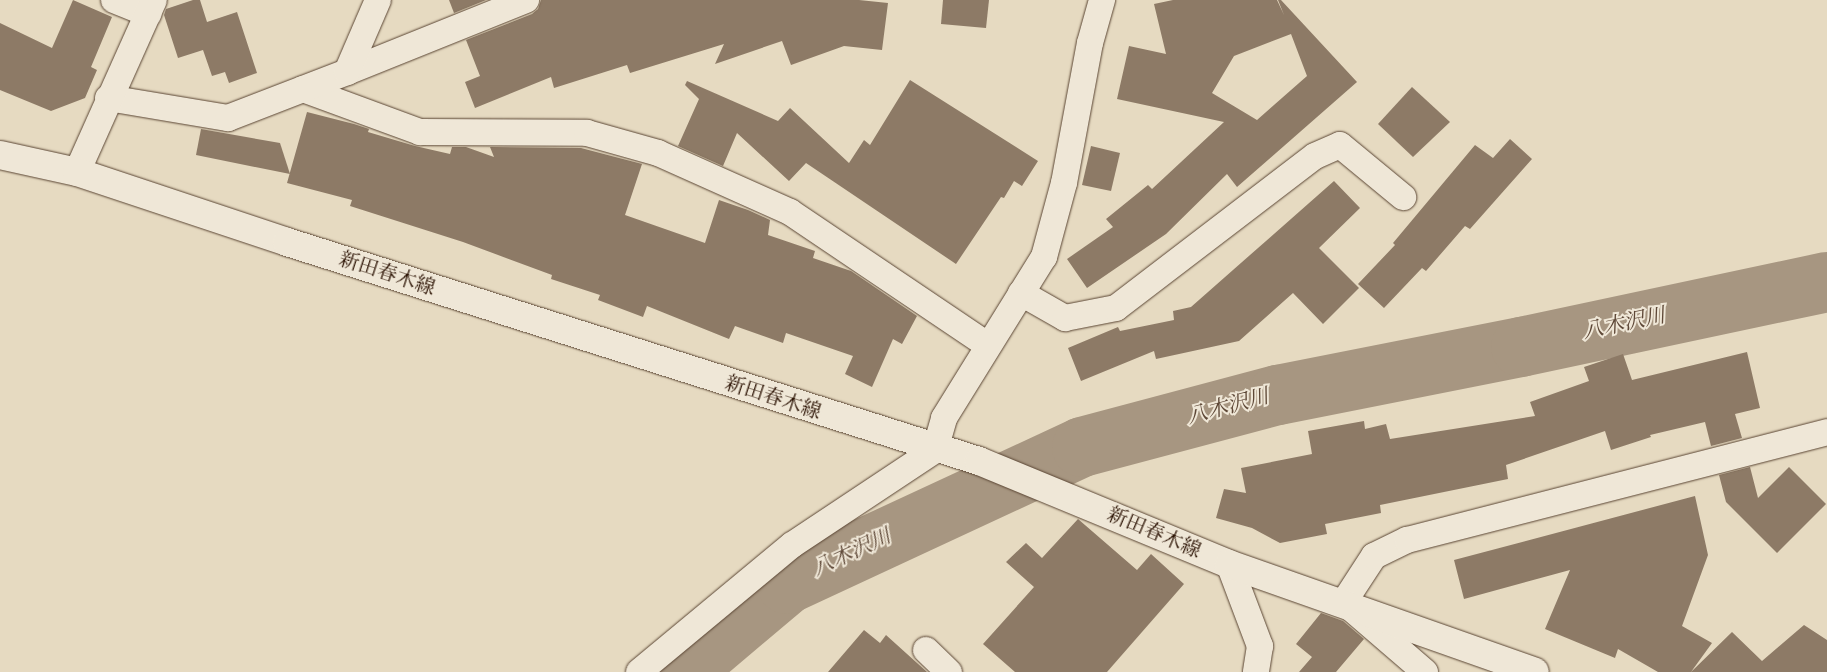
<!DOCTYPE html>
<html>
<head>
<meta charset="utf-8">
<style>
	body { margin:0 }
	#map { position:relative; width:1827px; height:672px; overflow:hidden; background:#e6dac1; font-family:"IM FELL English","Noto Serif JP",serif }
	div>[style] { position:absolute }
	.river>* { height:60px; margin:-30px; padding:0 30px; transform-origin:30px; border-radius:30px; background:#a79681 }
	.building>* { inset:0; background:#8d7a66 }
	.roads { filter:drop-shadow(0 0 1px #5a4533) drop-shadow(0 0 1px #5a4533) }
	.street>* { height:26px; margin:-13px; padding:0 13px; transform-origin:13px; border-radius:13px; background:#efe7d7 }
	.secondary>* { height:28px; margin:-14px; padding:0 14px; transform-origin:14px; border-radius:14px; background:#efe7d7 }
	span { translate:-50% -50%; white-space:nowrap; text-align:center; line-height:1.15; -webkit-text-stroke:4px #efe7d7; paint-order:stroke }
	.street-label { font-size:20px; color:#2c1304 }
	.water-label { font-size:21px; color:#5d4736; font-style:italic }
</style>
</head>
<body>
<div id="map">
	<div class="river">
		<div style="left:683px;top:672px;width:136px;rotate:-40.2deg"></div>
		<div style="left:787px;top:584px;width:325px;rotate:-24.9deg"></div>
		<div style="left:1082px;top:447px;width:203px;rotate:-14.9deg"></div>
		<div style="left:1278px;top:395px;width:248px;rotate:-11.2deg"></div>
		<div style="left:1521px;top:347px;width:313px;rotate:-12deg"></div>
	</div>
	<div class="building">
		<div style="clip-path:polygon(73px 0,112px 17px,91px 67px,97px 70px,85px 98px,51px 111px,0 90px,0 23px,52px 48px)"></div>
		<div style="clip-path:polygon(193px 0,200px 0,207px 22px,237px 12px,257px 73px,229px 83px,225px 72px,212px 76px,203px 50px,178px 58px,164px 15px,166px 9px)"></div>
		<div style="clip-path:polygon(449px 0,486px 0,454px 13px)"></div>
		<div style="clip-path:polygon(541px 0,859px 0,888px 3px,882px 50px,844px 46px,791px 65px,782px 41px,715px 64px,724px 44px,630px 73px,627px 65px,554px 88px,551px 77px,475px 108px,465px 82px,480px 76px,466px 40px,532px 14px,538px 9px)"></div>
		<div style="clip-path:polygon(943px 0,989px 0,986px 28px,941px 24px)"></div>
		<div style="clip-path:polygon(evenodd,1173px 0,1277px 0,1284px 15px,1278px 0,1281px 0,1357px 82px,1237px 187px,1227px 174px,1166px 234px,1087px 288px,1067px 259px,1113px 227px,1106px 219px,1148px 185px,1152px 189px,1224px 122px,1117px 99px,1129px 46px,1166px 54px,1154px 4px,1173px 0,1291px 34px,1307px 76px,1257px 120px,1212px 93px,1234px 56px,1291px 34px)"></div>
		<div style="clip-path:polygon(910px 80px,1038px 161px,1022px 186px,1014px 181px,1004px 198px,1001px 197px,956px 264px,806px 163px,789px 181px,737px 133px,723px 166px,678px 146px,699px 99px,685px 85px,687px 81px,778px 121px,790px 108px,849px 163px,864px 140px,870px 145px)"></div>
		<div style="clip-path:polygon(1412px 87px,1450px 122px,1413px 157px,1378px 124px)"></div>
		<div style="clip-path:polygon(307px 112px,354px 124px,369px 129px,368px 132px,415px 146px,450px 154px,452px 147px,466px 147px,494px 157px,490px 147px,581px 148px,642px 164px,625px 215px,705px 243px,719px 200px,748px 210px,770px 220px,768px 235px,815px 251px,813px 258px,851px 271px,917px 316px,902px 344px,893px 339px,872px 387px,845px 374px,853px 356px,786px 333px,783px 343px,735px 326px,729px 339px,647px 306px,643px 317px,598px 300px,600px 295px,551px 279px,552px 275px,463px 242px,350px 206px,352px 200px,287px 183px)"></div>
		<div style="clip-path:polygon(201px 129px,280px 143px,290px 174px,196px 155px)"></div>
		<div style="clip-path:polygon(1510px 139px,1532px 159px,1470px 229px,1465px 226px,1426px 271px,1422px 268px,1384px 308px,1358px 284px,1395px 245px,1393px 243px,1475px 145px,1493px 158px)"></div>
		<div style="clip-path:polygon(1091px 146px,1120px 153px,1111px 191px,1082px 185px)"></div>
		<div style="clip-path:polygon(1334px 181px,1360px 208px,1319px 248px,1359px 288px,1323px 324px,1293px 293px,1239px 341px,1156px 359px,1154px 351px,1081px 381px,1068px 348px,1118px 327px,1120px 331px,1174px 320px,1173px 311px,1191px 307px)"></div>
		<div style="clip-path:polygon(1747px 352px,1760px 408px,1735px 414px,1742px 438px,1711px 446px,1705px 422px,1650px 435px,1651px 437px,1611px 450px,1605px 431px,1506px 465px,1508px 479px,1380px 505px,1381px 513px,1325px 524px,1327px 534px,1280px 543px,1252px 528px,1216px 518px,1224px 489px,1246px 493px,1241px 468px,1312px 454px,1308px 431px,1364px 421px,1365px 429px,1386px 424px,1390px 439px,1535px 416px,1530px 402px,1589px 381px,1584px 367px,1623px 354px,1632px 380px)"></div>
		<div style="clip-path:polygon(1750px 467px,1758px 498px,1789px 467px,1826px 504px,1777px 553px,1726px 502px,1719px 475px)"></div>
		<div style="clip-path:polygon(1695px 496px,1708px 555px,1682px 626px,1712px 643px,1691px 672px,1732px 632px,1762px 661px,1804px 625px,1827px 640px,1827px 672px,1658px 672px,1618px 649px,1615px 658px,1545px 629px,1570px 570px,1464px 599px,1454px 560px)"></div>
		<div style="clip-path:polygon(1078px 519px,1137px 570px,1151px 554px,1184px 584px,1107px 672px,1015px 672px,983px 644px,1034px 587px,1006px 562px,1026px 543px,1042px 558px)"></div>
		<div style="clip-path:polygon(1321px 613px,1343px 621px,1364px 639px,1336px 672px,1299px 672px,1312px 657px,1296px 644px)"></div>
		<div style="clip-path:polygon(864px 630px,880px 643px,886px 635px,927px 672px,828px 672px)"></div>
	</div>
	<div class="roads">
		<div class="street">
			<div style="left:114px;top:0;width:37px;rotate:22deg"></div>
			<div style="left:347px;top:72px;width:193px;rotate:-21.9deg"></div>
			<div style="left:303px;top:89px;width:125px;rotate:20.2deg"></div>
			<div style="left:420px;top:132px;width:167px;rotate:0.3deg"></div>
			<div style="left:587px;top:133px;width:74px;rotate:15.7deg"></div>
			<div style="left:658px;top:153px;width:145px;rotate:24.1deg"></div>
			<div style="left:790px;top:212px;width:238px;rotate:34deg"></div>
			<div style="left:108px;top:98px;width:122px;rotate:9.5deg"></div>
			<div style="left:228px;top:118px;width:128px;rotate:-21.1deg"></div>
			<div style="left:347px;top:72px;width:78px;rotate:-66.7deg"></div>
			<div style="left:77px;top:172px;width:188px;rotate:-65.9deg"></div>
			<div style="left:1021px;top:293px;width:51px;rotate:29.6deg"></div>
			<div style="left:1065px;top:318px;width:52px;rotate:-11.1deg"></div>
			<div style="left:1116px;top:308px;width:250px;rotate:-37.4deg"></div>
			<div style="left:1315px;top:156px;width:27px;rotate:-24deg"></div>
			<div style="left:1340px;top:145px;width:82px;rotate:39.5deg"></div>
			<div style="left:1229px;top:564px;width:88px;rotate:69.3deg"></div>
			<div style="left:1260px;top:646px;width:26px;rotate:99deg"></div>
			<div style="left:926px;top:650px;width:32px;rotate:44deg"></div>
			<div style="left:639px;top:672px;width:199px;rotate:-39.7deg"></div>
			<div style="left:792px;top:545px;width:172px;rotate:-33.6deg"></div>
			<div style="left:935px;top:450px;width:33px;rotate:-74deg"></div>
			<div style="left:944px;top:418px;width:190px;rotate:-58.2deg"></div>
			<div style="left:1044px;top:257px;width:77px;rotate:-74.9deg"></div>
			<div style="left:1064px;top:183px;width:142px;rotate:-79.5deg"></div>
			<div style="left:1090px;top:43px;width:45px;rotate:-74.4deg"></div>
			<div style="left:1425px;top:672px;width:107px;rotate:-139.2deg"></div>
			<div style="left:1344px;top:602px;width:55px;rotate:-56.9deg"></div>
			<div style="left:1374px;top:556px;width:37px;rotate:-26deg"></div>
			<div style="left:1407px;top:540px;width:434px;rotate:-14.4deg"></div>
		</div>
		<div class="secondary">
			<div style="left:0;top:155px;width:79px;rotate:12.4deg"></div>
			<div style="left:77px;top:172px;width:221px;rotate:18.4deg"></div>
			<div style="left:287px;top:242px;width:726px;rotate:17.56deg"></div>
			<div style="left:979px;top:461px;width:270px;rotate:22.4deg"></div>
			<div style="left:1229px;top:564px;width:324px;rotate:19.4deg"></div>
		</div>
	</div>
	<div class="street-label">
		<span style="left:387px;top:274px;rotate:18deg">新田春木線</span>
		<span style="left:773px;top:398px;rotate:18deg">新田春木線</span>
		<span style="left:1154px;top:533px;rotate:23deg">新田春木線</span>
	</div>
	<div class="water-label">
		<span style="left:1624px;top:325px;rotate:-12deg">八木沢川</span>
		<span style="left:1228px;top:408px;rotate:-15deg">八木沢川</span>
		<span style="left:852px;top:554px;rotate:-25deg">八木沢川</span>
	</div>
</div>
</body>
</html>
